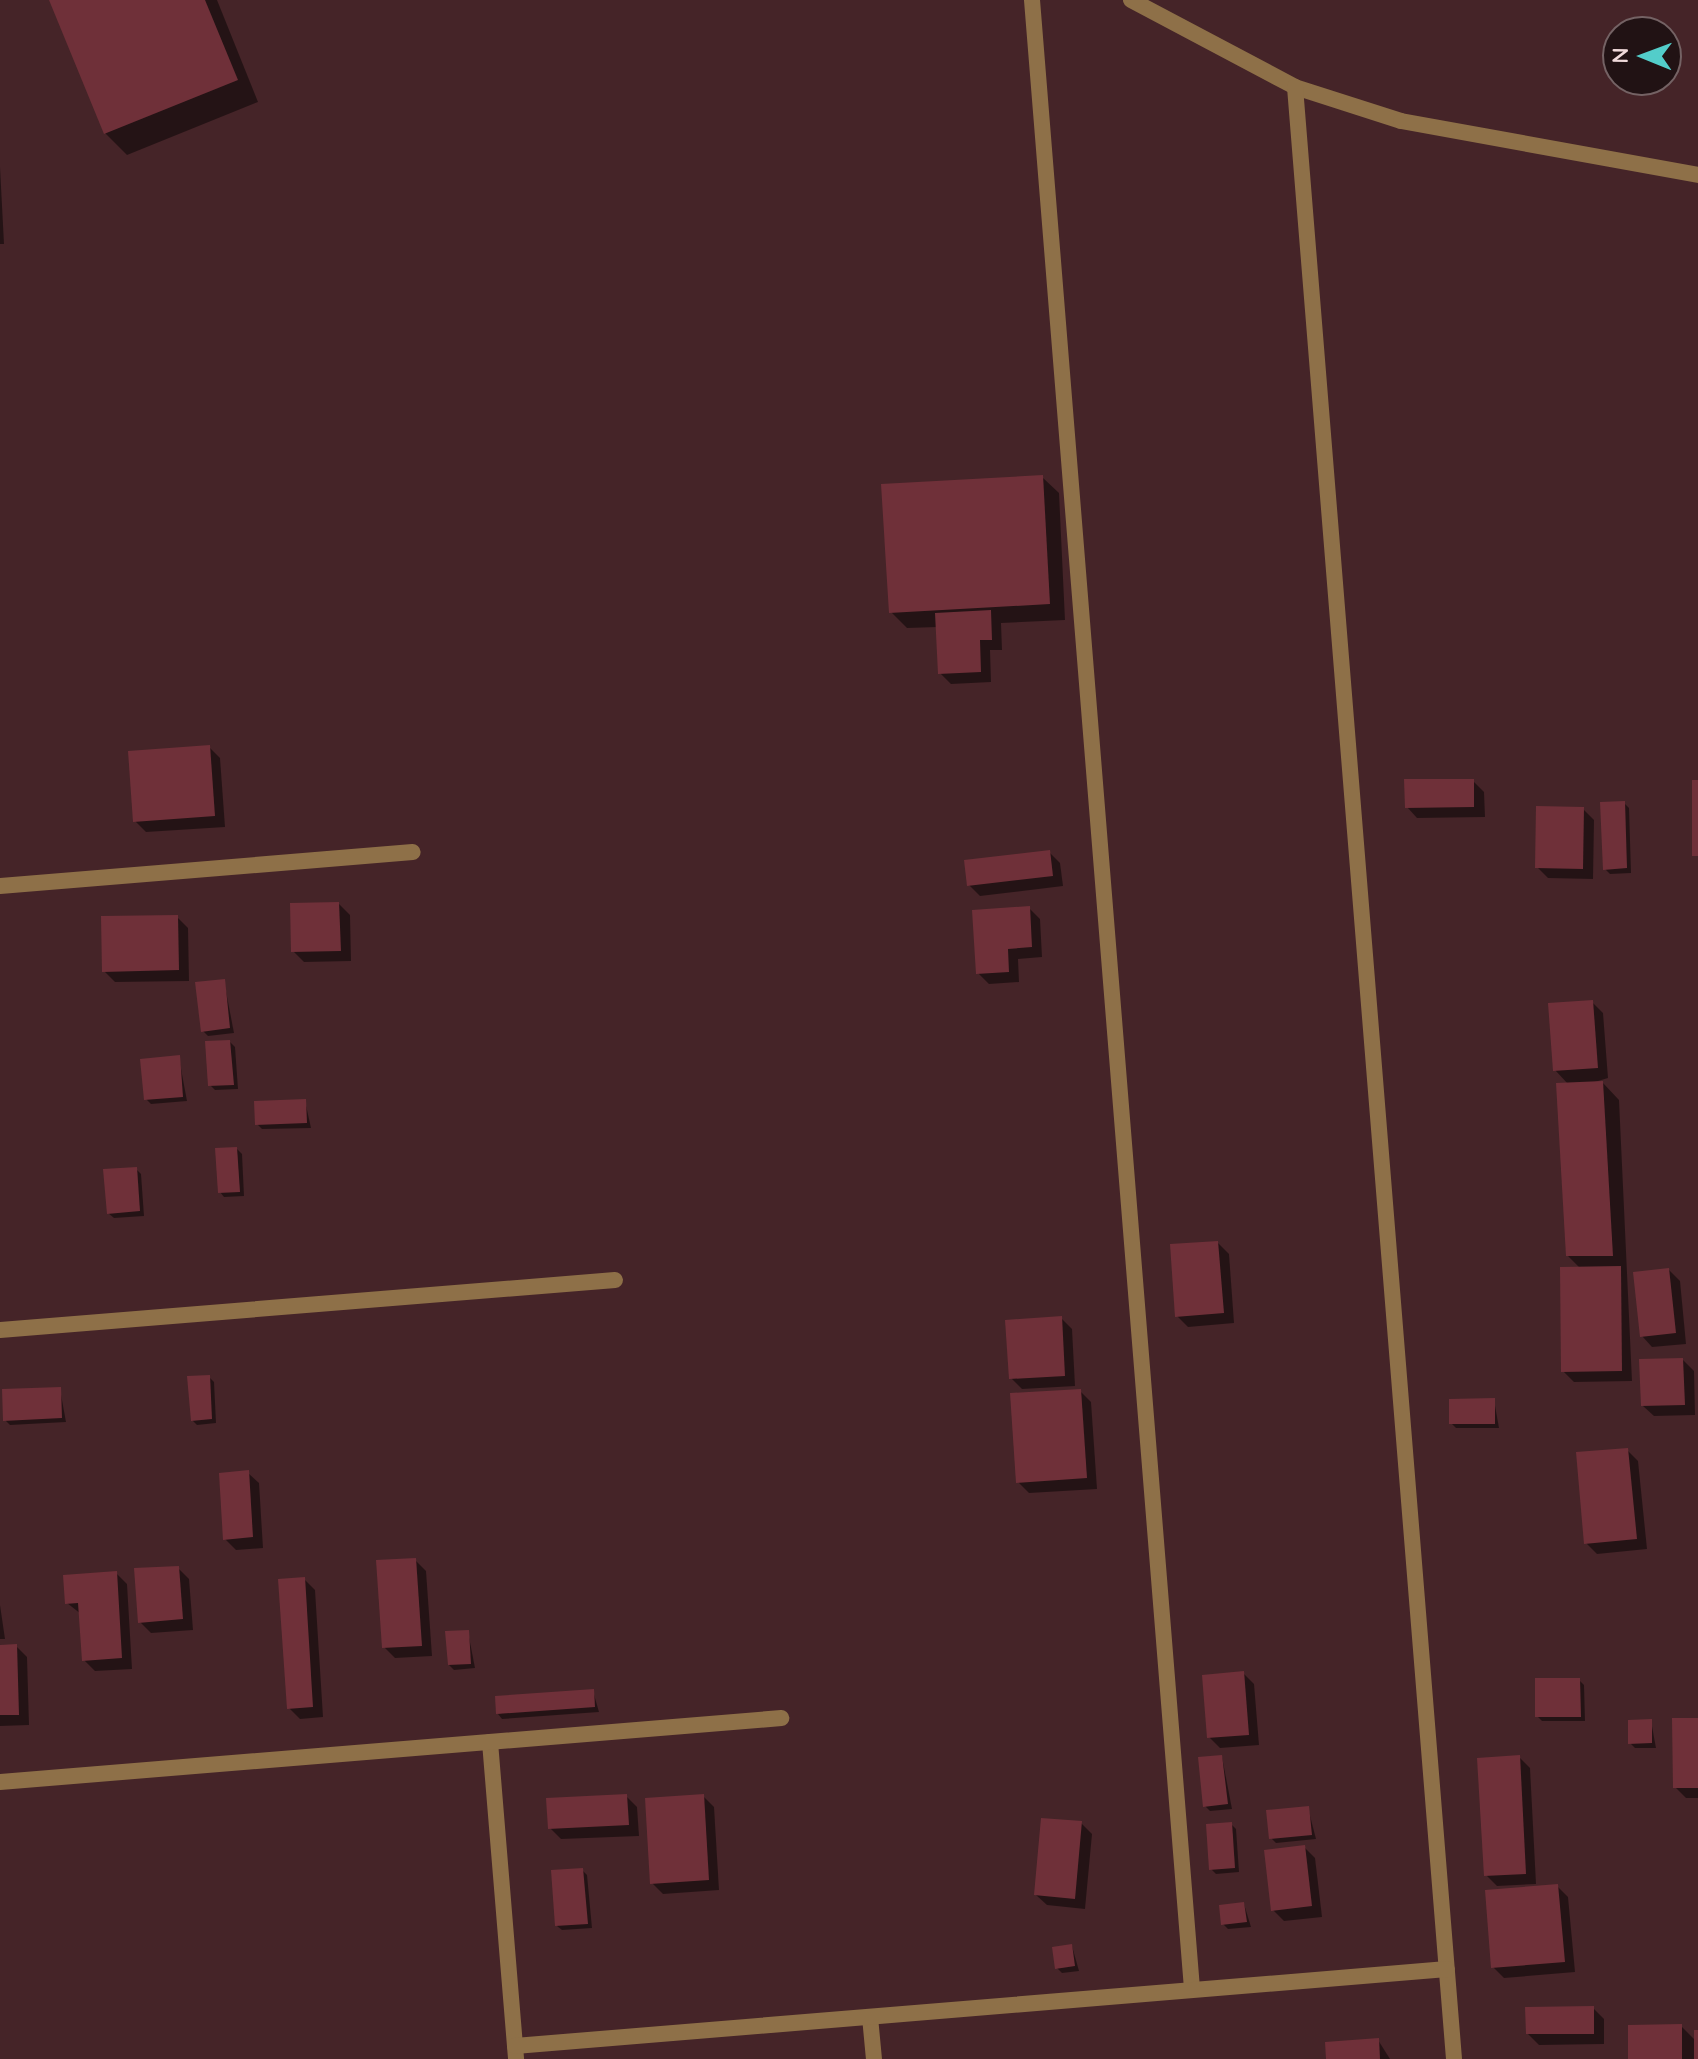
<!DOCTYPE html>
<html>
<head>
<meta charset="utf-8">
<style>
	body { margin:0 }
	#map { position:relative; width:1698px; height:2059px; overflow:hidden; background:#452428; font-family:Quicksand,sans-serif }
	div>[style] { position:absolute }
	.shadow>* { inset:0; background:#0007 }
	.building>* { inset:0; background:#6f3039 }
	.minor>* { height:16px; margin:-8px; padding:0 8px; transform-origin:8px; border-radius:8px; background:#8e7048 }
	span { translate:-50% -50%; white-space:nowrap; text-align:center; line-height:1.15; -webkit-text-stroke:8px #211214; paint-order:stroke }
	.north { position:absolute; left:1602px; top:16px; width:80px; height:80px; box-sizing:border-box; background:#211214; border:2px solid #746264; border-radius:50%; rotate:271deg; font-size:22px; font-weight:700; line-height:32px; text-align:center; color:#f0dadb }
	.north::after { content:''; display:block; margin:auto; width:28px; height:36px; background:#53cdca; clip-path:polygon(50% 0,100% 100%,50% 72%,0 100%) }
</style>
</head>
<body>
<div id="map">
	<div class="shadow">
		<div style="clip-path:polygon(52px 0,217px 0,258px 102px,127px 155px,105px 133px)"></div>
		<div style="clip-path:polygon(0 167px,4px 244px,0 244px)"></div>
		<div style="clip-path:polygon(1042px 477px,1059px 493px,1065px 620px,1001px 623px,1002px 650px,990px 650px,991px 682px,951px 684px,940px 673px,938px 627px,907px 628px,891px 612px)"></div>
		<div style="clip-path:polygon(209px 747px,220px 758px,225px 827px,146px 832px,135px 821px)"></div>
		<div style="clip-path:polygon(1473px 781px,1484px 792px,1485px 817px,1417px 818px,1407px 807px)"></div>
		<div style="clip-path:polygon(1624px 803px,1629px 808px,1631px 873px,1610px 874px,1605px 869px)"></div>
		<div style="clip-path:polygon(1583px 809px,1594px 820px,1593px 879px,1548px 878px,1537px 867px)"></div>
		<div style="clip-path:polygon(1049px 852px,1060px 863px,1063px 886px,980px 896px,969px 885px)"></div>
		<div style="clip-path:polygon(339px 904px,350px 915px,351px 961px,304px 962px,293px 951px)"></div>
		<div style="clip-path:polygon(1029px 908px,1040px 919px,1042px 957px,1018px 959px,1019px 982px,989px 984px,978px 973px)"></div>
		<div style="clip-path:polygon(177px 917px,188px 928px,189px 981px,115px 982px,104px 971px)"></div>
		<div style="clip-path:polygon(224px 981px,234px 1033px,208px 1036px,203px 1031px)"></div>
		<div style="clip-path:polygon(1592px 1002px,1603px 1013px,1608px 1078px,1588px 1084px,1603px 1083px,1619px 1100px,1632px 1381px,1574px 1382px,1563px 1371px,1581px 1269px,1568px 1256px,1568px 1084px,1555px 1070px)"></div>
		<div style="clip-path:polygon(230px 1042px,235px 1047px,238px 1089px,215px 1090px,210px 1085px)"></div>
		<div style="clip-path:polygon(179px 1058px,187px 1101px,151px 1104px,146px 1099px)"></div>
		<div style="clip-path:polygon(305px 1101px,311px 1128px,262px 1129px,257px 1124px)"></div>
		<div style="clip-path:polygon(237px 1149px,242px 1154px,244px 1196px,224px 1197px,220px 1192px)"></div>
		<div style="clip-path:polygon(136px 1169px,141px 1174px,144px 1216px,114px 1218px,108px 1213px)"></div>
		<div style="clip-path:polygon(1218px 1243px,1229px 1254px,1234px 1323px,1188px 1327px,1177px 1316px)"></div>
		<div style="clip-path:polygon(1669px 1270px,1680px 1281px,1686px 1344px,1652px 1347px,1642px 1336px)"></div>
		<div style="clip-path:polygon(1061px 1318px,1072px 1329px,1075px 1386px,1022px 1389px,1011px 1378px)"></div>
		<div style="clip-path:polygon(1683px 1360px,1694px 1371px,1695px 1415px,1654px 1416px,1643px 1406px)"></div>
		<div style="clip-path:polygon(209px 1377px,214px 1382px,216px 1423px,197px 1425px,192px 1420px)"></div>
		<div style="clip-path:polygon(60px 1389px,66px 1422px,10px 1425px,5px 1420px)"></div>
		<div style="clip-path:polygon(1080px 1391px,1091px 1402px,1097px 1489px,1029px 1493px,1018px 1482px)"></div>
		<div style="clip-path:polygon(1494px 1400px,1499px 1428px,1456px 1428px,1451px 1423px)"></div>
		<div style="clip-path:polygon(1627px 1450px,1638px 1461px,1647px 1549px,1597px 1554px,1586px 1543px)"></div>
		<div style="clip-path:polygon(248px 1473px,259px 1483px,263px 1548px,236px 1550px,225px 1539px)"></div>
		<div style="clip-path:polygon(415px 1560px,426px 1571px,432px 1656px,395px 1658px,384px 1647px)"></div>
		<div style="clip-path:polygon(178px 1568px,189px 1579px,193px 1630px,151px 1633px,140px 1622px)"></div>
		<div style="clip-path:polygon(116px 1573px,127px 1584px,132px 1669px,95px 1671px,84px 1660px,81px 1614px,67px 1603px)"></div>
		<div style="clip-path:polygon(304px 1579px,315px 1590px,323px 1717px,300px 1719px,289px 1708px)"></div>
		<div style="clip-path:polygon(0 1605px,5px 1639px,0 1639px)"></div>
		<div style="clip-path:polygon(468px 1632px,475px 1668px,454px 1670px,449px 1665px)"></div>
		<div style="clip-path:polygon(16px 1646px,27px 1657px,29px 1725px,0 1726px,0 1647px)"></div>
		<div style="clip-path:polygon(1243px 1673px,1254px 1684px,1259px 1745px,1220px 1748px,1209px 1737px)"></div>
		<div style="clip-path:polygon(1579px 1680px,1584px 1685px,1585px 1721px,1542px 1721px,1537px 1716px)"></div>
		<div style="clip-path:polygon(593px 1691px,599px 1712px,502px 1719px,498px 1714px)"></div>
		<div style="clip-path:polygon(1698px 1720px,1698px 1798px,1686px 1798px,1675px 1787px)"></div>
		<div style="clip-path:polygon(1651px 1721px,1656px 1748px,1635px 1748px,1630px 1743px)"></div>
		<div style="clip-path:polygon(1222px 1757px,1232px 1809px,1210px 1811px,1205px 1806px)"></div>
		<div style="clip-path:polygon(1519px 1757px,1530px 1768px,1536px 1884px,1497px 1886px,1486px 1875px)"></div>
		<div style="clip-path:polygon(626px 1796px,637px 1807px,639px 1836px,561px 1839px,550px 1828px)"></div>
		<div style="clip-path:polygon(703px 1796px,714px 1807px,719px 1890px,663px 1894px,652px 1883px)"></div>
		<div style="clip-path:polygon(1308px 1808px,1316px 1839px,1276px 1843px,1271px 1838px)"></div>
		<div style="clip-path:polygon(1081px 1823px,1092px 1834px,1085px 1909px,1047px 1905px,1036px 1895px)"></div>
		<div style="clip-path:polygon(1231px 1824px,1236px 1829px,1239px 1872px,1216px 1874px,1211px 1869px)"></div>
		<div style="clip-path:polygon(1304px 1847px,1315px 1858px,1322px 1917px,1284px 1921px,1273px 1910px)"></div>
		<div style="clip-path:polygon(582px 1870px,587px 1875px,592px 1928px,562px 1930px,557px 1926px)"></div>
		<div style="clip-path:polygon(1557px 1886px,1568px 1897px,1575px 1972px,1504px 1978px,1493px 1967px)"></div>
		<div style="clip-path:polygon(1244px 1904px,1251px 1927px,1228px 1929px,1223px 1924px)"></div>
		<div style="clip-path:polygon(1072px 1946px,1079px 1971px,1062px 1973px,1057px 1968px)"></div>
		<div style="clip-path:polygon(1593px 2008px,1604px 2019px,1604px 2044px,1539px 2045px,1528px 2034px)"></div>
		<div style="clip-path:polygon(1681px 2026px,1696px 2041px,1698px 2032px,1698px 2059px,1630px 2059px)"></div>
		<div style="clip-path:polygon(1378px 2040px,1390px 2059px,1328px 2059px)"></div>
	</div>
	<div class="building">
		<div style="clip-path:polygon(49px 0,205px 0,238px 80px,104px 134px)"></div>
		<div style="clip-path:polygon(1043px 475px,1050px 604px,889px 613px,881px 484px)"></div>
		<div style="clip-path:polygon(991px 610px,992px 640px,980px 640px,981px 672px,938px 674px,935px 613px)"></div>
		<div style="clip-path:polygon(210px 745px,215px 816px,133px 822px,128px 751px)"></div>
		<div style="clip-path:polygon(1404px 779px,1474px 779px,1474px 807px,1405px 808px)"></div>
		<div style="clip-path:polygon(1692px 780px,1698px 780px,1698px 856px,1692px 856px)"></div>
		<div style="clip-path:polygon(1625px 801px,1627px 868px,1603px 870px,1600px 802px)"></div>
		<div style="clip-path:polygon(1536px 806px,1584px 807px,1583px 869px,1535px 868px)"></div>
		<div style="clip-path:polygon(1050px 850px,1053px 876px,967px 886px,964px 860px)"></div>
		<div style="clip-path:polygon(339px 902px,341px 951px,291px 952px,290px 903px)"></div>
		<div style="clip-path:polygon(1030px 906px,1032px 947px,1008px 949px,1009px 972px,976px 974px,972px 910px)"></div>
		<div style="clip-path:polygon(178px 915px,179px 970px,102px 972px,101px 916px)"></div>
		<div style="clip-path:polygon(225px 979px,230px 1028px,201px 1032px,195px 982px)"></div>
		<div style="clip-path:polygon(1593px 1000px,1598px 1068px,1553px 1071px,1548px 1003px)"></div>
		<div style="clip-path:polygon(230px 1040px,234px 1085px,208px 1086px,205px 1041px)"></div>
		<div style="clip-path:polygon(180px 1055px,183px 1097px,144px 1100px,140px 1059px)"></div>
		<div style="clip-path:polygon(1603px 1081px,1613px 1256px,1566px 1256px,1556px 1083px)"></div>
		<div style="clip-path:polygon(306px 1099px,307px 1123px,255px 1125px,254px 1101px)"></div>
		<div style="clip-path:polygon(237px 1147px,240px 1192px,218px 1193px,215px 1148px)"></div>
		<div style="clip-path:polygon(137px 1167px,140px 1211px,107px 1214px,103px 1169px)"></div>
		<div style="clip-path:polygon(1218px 1241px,1224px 1313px,1175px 1317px,1170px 1244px)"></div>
		<div style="clip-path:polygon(1621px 1266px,1622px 1371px,1561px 1372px,1560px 1267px)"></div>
		<div style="clip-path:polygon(1669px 1268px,1676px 1333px,1640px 1337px,1633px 1272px)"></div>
		<div style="clip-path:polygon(1062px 1316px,1065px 1376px,1009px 1379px,1005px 1320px)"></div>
		<div style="clip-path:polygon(1683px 1358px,1685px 1405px,1641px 1406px,1639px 1359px)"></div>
		<div style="clip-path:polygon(210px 1375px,212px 1419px,191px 1421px,187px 1376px)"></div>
		<div style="clip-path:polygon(61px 1387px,62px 1418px,3px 1421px,2px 1389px)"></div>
		<div style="clip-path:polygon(1081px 1389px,1087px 1478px,1016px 1483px,1010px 1393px)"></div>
		<div style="clip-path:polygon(1495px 1398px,1495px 1424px,1449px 1424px,1449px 1399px)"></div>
		<div style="clip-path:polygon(1628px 1448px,1637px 1539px,1584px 1544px,1576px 1452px)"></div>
		<div style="clip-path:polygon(249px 1470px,253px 1537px,223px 1540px,219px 1473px)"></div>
		<div style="clip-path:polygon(416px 1558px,422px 1646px,382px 1648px,376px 1560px)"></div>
		<div style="clip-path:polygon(179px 1566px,183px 1619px,138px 1623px,134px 1568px)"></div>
		<div style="clip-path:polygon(117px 1571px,122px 1658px,82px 1661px,78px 1603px,65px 1604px,63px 1575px)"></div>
		<div style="clip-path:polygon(305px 1577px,313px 1707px,287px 1709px,278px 1579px)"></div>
		<div style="clip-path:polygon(469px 1630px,471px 1664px,448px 1665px,445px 1631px)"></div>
		<div style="clip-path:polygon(17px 1644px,19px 1715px,0 1715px,0 1645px)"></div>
		<div style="clip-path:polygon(1244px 1671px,1249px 1735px,1207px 1738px,1202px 1675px)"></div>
		<div style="clip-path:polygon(1535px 1678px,1580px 1678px,1581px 1717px,1535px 1717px)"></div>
		<div style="clip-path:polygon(594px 1689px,595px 1707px,496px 1714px,495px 1696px)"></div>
		<div style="clip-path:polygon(1672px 1718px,1698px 1718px,1698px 1788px,1673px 1788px)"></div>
		<div style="clip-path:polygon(1652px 1719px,1652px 1743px,1628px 1744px,1628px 1720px)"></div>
		<div style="clip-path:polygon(1222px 1755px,1228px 1804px,1203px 1807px,1198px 1757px)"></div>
		<div style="clip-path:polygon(1520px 1755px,1526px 1874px,1484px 1876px,1477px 1758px)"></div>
		<div style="clip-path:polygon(627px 1794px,629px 1825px,548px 1829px,546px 1798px)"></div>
		<div style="clip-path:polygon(704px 1794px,709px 1880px,650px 1884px,645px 1798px)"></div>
		<div style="clip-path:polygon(1309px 1806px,1312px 1835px,1269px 1839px,1266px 1810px)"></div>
		<div style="clip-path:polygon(1041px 1818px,1082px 1821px,1075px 1899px,1034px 1895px)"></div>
		<div style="clip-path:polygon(1232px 1822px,1235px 1868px,1209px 1870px,1206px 1824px)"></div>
		<div style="clip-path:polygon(1305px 1845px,1312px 1906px,1271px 1911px,1264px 1850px)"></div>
		<div style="clip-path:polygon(583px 1868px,588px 1924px,555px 1926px,551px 1870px)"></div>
		<div style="clip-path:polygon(1558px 1884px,1565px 1962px,1491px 1968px,1485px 1890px)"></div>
		<div style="clip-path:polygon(1244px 1902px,1247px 1922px,1221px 1925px,1219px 1905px)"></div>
		<div style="clip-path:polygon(1072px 1944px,1075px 1966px,1055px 1969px,1052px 1947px)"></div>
		<div style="clip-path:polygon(1594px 2006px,1594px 2034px,1526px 2034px,1525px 2007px)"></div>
		<div style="clip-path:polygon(1682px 2024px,1682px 2059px,1628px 2059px,1628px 2025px)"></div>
		<div style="clip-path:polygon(1694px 2030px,1698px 2030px,1698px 2059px,1694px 2059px)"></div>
		<div style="clip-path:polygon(1379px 2038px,1380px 2059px,1326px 2059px,1325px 2042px)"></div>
	</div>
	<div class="minor">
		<div style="left:1032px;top:0;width:1996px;rotate:85.4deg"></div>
		<div style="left:1131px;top:0;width:186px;rotate:27.9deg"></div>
		<div style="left:1295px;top:87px;width:111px;rotate:17.8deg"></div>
		<div style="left:1401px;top:121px;width:302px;rotate:10.3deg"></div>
		<div style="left:1295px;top:87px;width:1978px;rotate:85.39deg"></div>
		<div style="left:0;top:886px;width:414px;rotate:-4.7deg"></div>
		<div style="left:0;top:1330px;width:617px;rotate:-4.65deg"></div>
		<div style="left:490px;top:1742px;width:318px;rotate:85.3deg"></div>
		<div style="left:0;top:1782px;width:784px;rotate:-4.68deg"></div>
		<div style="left:870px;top:2017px;width:42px;rotate:84.6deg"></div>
		<div style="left:515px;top:2046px;width:935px;rotate:-4.72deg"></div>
	</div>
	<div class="north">N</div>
</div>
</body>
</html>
